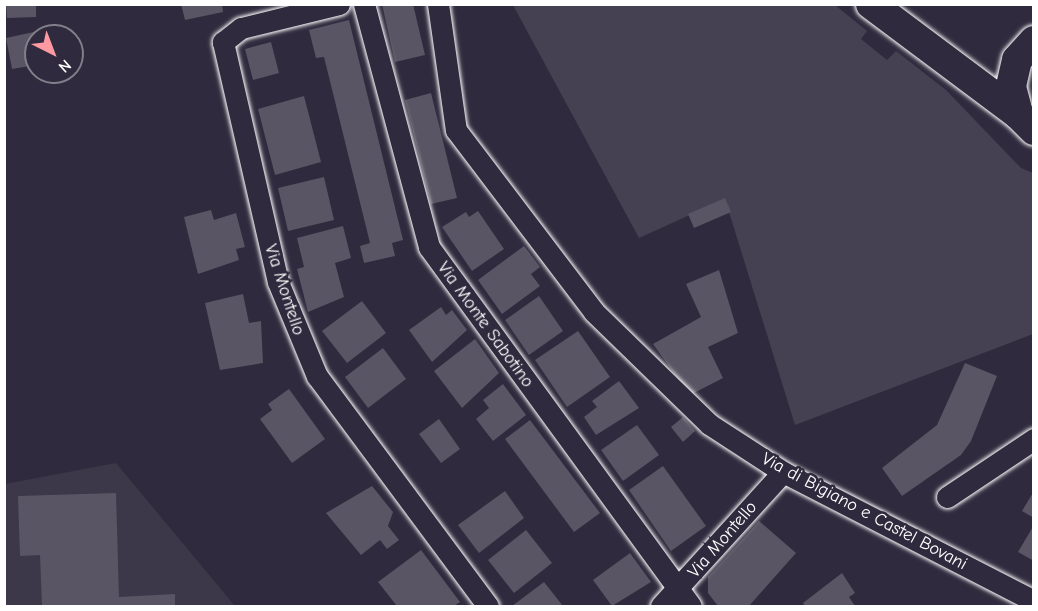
<!DOCTYPE html>
<html>
<head>
<meta charset="utf-8">
<style>
	body { margin:0 }
	#map { position:relative; width:1038px; height:611px; overflow:hidden; background:#2f2a3d; font-family:"Comic Neue",sans-serif }
	div>[style] { position:absolute }
	.built>* { inset:0; background:#3c3749 }
	.green>* { inset:0; background:#464152 }
	.building>* { inset:0; background:#595564 }
	.roads { filter:drop-shadow(0 0 2px #fff) drop-shadow(0 0 2px #fff) }
	.minor>* { height:21px; margin:-10.5px; padding:0 10.5px; transform-origin:10.5px; border-radius:10.5px; background:#2f2a3d }
	.secondary>* { height:30px; margin:-15px; padding:0 15px; transform-origin:15px; border-radius:15px; background:#2f2a3d }
	span { translate:-50% -50%; white-space:nowrap; text-align:center; line-height:1.15; -webkit-text-stroke:5px #2f2a3d; paint-order:stroke }
	.street-label { font-size:18px; color:#fff }
	.frame { position:absolute; inset:0; border:6px solid #fff; pointer-events:none }
	.north { position:absolute; left:24px; top:24px; width:60px; height:60px; box-sizing:border-box; background:#2f2a3d; border:2px solid #827f8b; border-radius:50%; rotate:138deg; font-size:16px; font-weight:700; line-height:24px; text-align:center; color:#fff }
	.north::after { content:''; display:block; margin:auto; width:21px; height:27px; background:#ff9aa2; clip-path:polygon(50% 0,100% 100%,50% 72%,0 100%) }
</style>
</head>
<body>
<div id="map">
	<div class="built">
		<div style="clip-path:polygon(116px 463px,235px 606px,5px 606px,5px 484px)"></div>
	</div>
	<div class="green">
		<div style="clip-path:polygon(513px 5px,835px 5px,867px 31px,861px 39px,887px 60px,896px 51px,946px 90px,1021px 168px,1033px 173px,1033px 334px,795px 425px,725px 199px,639px 238px)"></div>
	</div>
	<div class="building">
		<div style="clip-path:polygon(6px 4px,36px 4px,36px 17px,7px 18px)"></div>
		<div style="clip-path:polygon(181px 4px,222px 4px,223px 12px,185px 20px)"></div>
		<div style="clip-path:polygon(382px 4px,413px 4px,425px 55px,395px 62px)"></div>
		<div style="clip-path:polygon(349px 20px,403px 240px,392px 243px,395px 256px,364px 263px,360px 246px,370px 243px,324px 57px,316px 58px,309px 30px)"></div>
		<div style="clip-path:polygon(43px 30px,44px 36px,36px 36px,36px 65px,12px 69px,6px 38px)"></div>
		<div style="clip-path:polygon(271px 42px,279px 73px,253px 80px,245px 49px)"></div>
		<div style="clip-path:polygon(431px 93px,457px 198px,431px 204px,405px 100px)"></div>
		<div style="clip-path:polygon(304px 96px,321px 162px,275px 175px,258px 109px)"></div>
		<div style="clip-path:polygon(324px 177px,334px 220px,288px 231px,278px 188px)"></div>
		<div style="clip-path:polygon(725px 198px,731px 212px,694px 228px,688px 214px)"></div>
		<div style="clip-path:polygon(211px 210px,214px 220px,236px 213px,245px 247px,236px 249px,239px 260px,198px 274px,184px 217px)"></div>
		<div style="clip-path:polygon(478px 211px,504px 249px,472px 271px,442px 227px,466px 212px,469px 217px)"></div>
		<div style="clip-path:polygon(343px 226px,351px 258px,335px 263px,344px 297px,308px 312px,297px 269px,304px 267px,297px 238px)"></div>
		<div style="clip-path:polygon(524px 246px,540px 267px,531px 274px,540px 286px,502px 314px,478px 280px)"></div>
		<div style="clip-path:polygon(719px 270px,738px 333px,708px 347px,723px 378px,690px 395px,653px 344px,701px 317px,686px 284px)"></div>
		<div style="clip-path:polygon(243px 294px,249px 323px,261px 321px,263px 363px,220px 370px,205px 303px)"></div>
		<div style="clip-path:polygon(539px 296px,563px 331px,529px 355px,505px 320px)"></div>
		<div style="clip-path:polygon(362px 301px,386px 333px,347px 363px,322px 331px)"></div>
		<div style="clip-path:polygon(441px 307px,446px 315px,452px 310px,467px 330px,432px 362px,409px 330px)"></div>
		<div style="clip-path:polygon(578px 331px,610px 377px,567px 407px,535px 360px)"></div>
		<div style="clip-path:polygon(475px 339px,499px 373px,462px 408px,434px 371px)"></div>
		<div style="clip-path:polygon(383px 348px,406px 379px,368px 408px,345px 377px)"></div>
		<div style="clip-path:polygon(965px 363px,997px 376px,971px 441px,961px 455px,902px 496px,882px 468px,937px 425px)"></div>
		<div style="clip-path:polygon(619px 381px,639px 408px,596px 435px,584px 417px,597px 407px,592px 401px)"></div>
		<div style="clip-path:polygon(503px 384px,526px 415px,493px 441px,476px 419px,489px 408px,483px 400px)"></div>
		<div style="clip-path:polygon(289px 389px,325px 439px,292px 463px,260px 419px,272px 410px,268px 404px)"></div>
		<div style="clip-path:polygon(683px 417px,695px 431px,683px 442px,671px 427px)"></div>
		<div style="clip-path:polygon(439px 419px,460px 449px,441px 463px,419px 434px)"></div>
		<div style="clip-path:polygon(530px 420px,600px 513px,574px 532px,505px 439px)"></div>
		<div style="clip-path:polygon(637px 425px,659px 455px,623px 481px,601px 450px)"></div>
		<div style="clip-path:polygon(663px 466px,706px 526px,671px 551px,629px 490px)"></div>
		<div style="clip-path:polygon(372px 486px,393px 512px,388px 526px,399px 540px,387px 549px,380px 540px,361px 555px,326px 513px)"></div>
		<div style="clip-path:polygon(505px 491px,524px 518px,479px 553px,458px 525px)"></div>
		<div style="clip-path:polygon(1034px 491px,1034px 518px,1022px 511px)"></div>
		<div style="clip-path:polygon(116px 493px,119px 597px,175px 594px,175px 606px,42px 606px,40px 555px,20px 556px,18px 496px)"></div>
		<div style="clip-path:polygon(759px 521px,796px 553px,749px 606px,718px 606px,708px 593px,708px 577px)"></div>
		<div style="clip-path:polygon(1034px 525px,1034px 561px,1018px 552px)"></div>
		<div style="clip-path:polygon(526px 530px,552px 563px,514px 593px,488px 560px)"></div>
		<div style="clip-path:polygon(421px 550px,460px 602px,454px 606px,397px 606px,378px 582px)"></div>
		<div style="clip-path:polygon(630px 553px,651px 582px,612px 606px,593px 580px)"></div>
		<div style="clip-path:polygon(842px 573px,855px 593px,849px 597px,855px 606px,805px 606px,803px 603px)"></div>
		<div style="clip-path:polygon(544px 582px,563px 606px,512px 606px)"></div>
	</div>
	<div class="roads">
		<div class="minor">
			<div style="left:339px;top:4px;width:101px;rotate:166.2deg"></div>
			<div style="left:241px;top:28px;width:23px;rotate:142deg"></div>
			<div style="left:223px;top:42px;width:246px;rotate:77.1deg"></div>
			<div style="left:278px;top:282px;width:102px;rotate:67.5deg"></div>
			<div style="left:317px;top:376px;width:287px;rotate:53.4deg"></div>
			<div style="left:364px;top:4px;width:252px;rotate:75deg"></div>
			<div style="left:429px;top:247px;width:444px;rotate:53.9deg"></div>
			<div style="left:438px;top:4px;width:127px;rotate:81.9deg"></div>
			<div style="left:456px;top:130px;width:228px;rotate:52.8deg"></div>
			<div style="left:594px;top:312px;width:161px;rotate:44.2deg"></div>
			<div style="left:709px;top:424px;width:88px;rotate:33deg"></div>
			<div style="left:783px;top:472px;width:282px;rotate:27.2deg"></div>
			<div style="left:947px;top:497px;width:105px;rotate:-33.7deg"></div>
			<div style="left:661px;top:606px;width:181px;rotate:-47.7deg"></div>
		</div>
		<div class="secondary">
			<div style="left:871px;top:4px;width:184px;rotate:36.8deg"></div>
			<div style="left:1034px;top:41px;width:25px;rotate:132deg"></div>
			<div style="left:1017px;top:60px;width:28px;rotate:103deg"></div>
			<div style="left:1011px;top:87px;width:28px;rotate:75deg"></div>
			<div style="left:1018px;top:114px;width:23px;rotate:45deg"></div>
		</div>
	</div>
	<div class="street-label">
		<span style="left:284px;top:290px;rotate:72deg">Via Montello</span>
		<span style="left:485px;top:325px;rotate:54deg">Via Monte Sabotino</span>
		<span style="left:864px;top:512px;rotate:28deg">Via di Bigiano e Castel Bovani</span>
		<span style="left:723px;top:540px;rotate:-49deg">Via Montello</span>
	</div>
	<div class="frame"></div>
	<div class="north">N</div>
</div>
</body>
</html>
